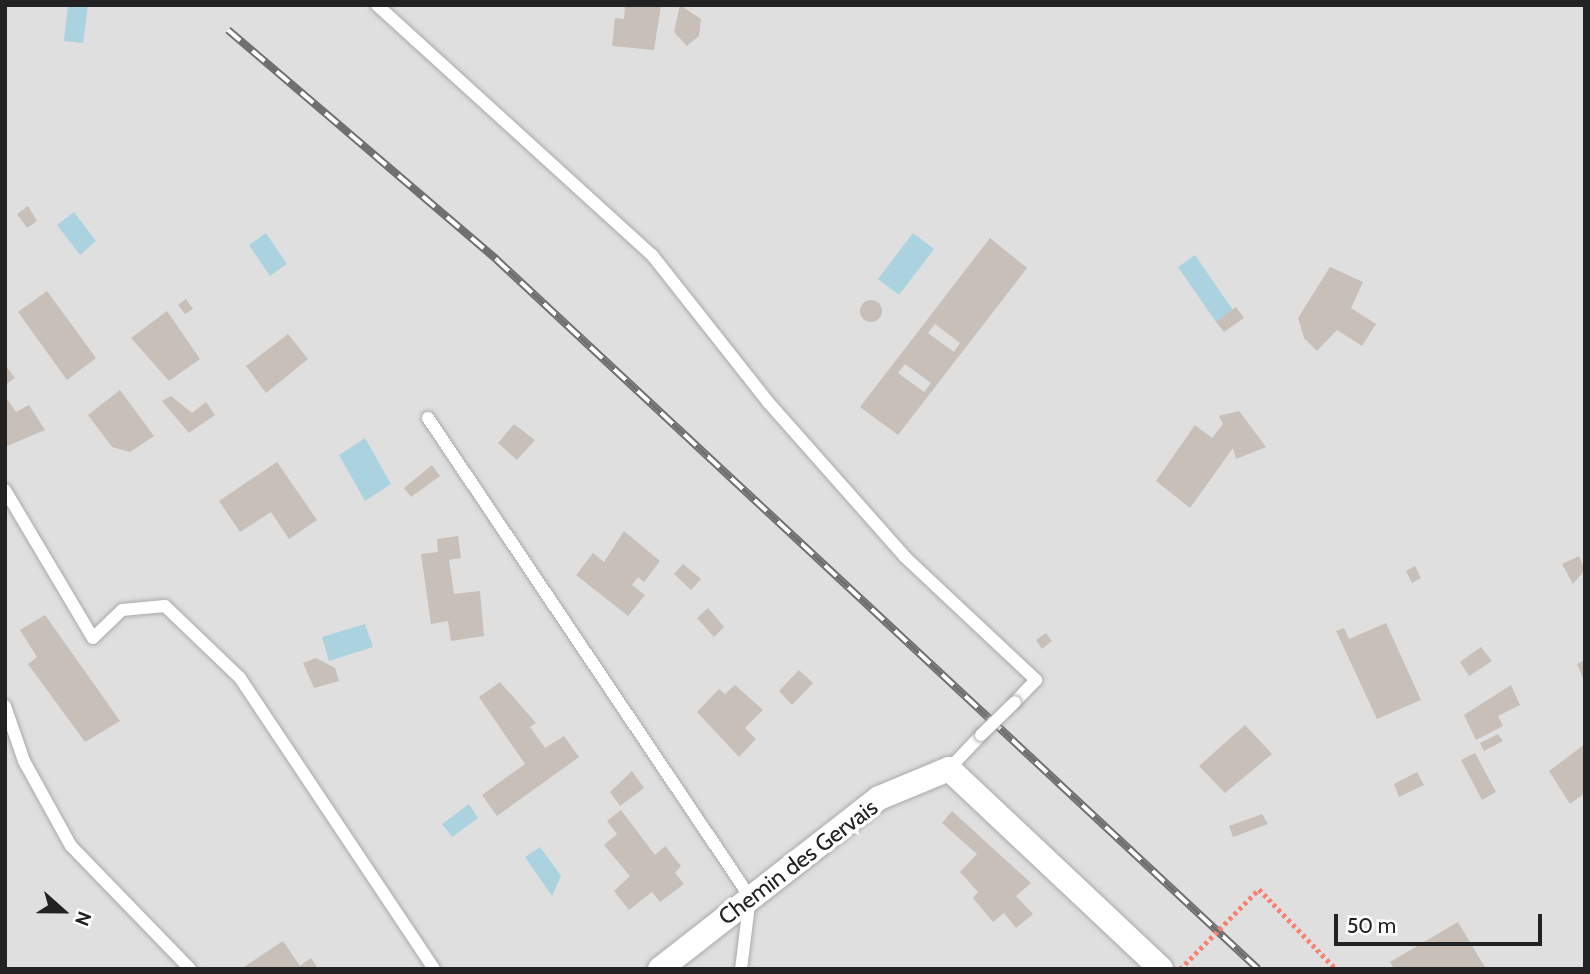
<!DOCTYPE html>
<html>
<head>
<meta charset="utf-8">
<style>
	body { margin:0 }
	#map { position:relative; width:1590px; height:974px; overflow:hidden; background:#f2efe9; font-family:Cabin,sans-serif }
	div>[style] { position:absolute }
	.residential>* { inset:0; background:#e0dfdf }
	.water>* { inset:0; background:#aad3df }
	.building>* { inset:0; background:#c7bfb8 }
	.round { border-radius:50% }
	.path>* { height:4.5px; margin-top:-2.25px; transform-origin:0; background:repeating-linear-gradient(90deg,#fa8072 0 3.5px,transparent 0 7px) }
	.roads { filter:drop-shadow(0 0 2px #a9a9a9) drop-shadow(0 0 2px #a9a9a9) }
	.service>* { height:12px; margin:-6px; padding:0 6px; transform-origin:6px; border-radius:6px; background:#fff }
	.minor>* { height:24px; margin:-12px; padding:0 12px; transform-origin:12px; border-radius:12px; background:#fff }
	.rail>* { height:8px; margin-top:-4px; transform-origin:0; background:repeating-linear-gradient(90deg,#fff 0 16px,#707070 0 32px); box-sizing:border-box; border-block:2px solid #707070 }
	.path-bridge>* { height:4.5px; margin-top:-2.25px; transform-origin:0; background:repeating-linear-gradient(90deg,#fa8072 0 3.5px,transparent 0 7px) }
	.bridges { filter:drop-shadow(0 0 2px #a9a9a9) drop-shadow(0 0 2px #a9a9a9) }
	.service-bridge>* { height:12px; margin:-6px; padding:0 6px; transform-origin:6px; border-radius:6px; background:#fff }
	span { translate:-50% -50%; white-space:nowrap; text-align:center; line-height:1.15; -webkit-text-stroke:7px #fff; paint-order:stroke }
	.street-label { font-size:23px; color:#222 }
	.frame { position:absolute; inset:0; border:7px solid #222; pointer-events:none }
	.north { position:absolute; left:28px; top:876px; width:70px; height:70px; -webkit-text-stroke:5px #fff; paint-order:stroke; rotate:111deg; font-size:19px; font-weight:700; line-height:28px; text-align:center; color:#222 }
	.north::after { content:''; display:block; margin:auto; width:24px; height:32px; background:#222; clip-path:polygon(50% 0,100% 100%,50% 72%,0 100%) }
	.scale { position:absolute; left:1334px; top:914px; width:208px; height:32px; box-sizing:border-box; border:4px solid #222; border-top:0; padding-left:9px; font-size:21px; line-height:24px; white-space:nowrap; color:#222; -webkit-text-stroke:5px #fff; paint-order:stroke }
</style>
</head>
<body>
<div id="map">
	<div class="residential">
		<div style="clip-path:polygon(5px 5px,1585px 5px,1585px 969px,5px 969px)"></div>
	</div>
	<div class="water">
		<div style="clip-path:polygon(68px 5px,88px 5px,83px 43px,64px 41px)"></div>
		<div style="clip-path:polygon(74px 212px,96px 241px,80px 255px,57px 225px)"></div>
		<div style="clip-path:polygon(266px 233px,287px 264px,270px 276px,249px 245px)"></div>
		<div style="clip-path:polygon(913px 233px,934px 249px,899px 295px,878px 279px)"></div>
		<div style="clip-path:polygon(1195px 255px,1233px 310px,1216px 322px,1178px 267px)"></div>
		<div style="clip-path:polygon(365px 438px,391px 484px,365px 501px,339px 455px)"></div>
		<div style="clip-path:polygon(365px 624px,373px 647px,329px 661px,322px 637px)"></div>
		<div style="clip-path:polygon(469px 804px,478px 818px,452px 837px,442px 824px)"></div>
		<div style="clip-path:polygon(540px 847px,561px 876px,552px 896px,525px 857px)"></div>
	</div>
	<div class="building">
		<div style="clip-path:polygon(625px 5px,661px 5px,654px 50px,612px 46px,615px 18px,624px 19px)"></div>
		<div style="clip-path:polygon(680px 5px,701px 19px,699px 36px,687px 46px,674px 32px)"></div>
		<div style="clip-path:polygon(28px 206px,37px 221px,27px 228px,17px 214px)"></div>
		<div style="clip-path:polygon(evenodd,990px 238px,1027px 268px,898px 435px,860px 407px,990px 238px,935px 324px,960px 343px,954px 352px,928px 333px,935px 324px,990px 238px,905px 364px,931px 383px,924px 392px,898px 373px,905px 364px)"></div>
		<div style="clip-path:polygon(1330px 267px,1363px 282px,1351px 308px,1376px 324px,1362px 346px,1337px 330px,1317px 351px,1304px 338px,1298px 318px)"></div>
		<div style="clip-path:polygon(47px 291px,96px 358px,67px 380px,18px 312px)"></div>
		<div style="clip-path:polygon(186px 299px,193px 309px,185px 314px,178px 305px)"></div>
		<div class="round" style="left:860px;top:300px;width:22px;height:22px"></div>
		<div style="clip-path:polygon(1236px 307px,1244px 318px,1224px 332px,1216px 322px)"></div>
		<div style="clip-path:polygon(167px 311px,200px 359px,169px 381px,131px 338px)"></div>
		<div style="clip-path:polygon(288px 334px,308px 359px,266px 393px,246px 366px)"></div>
		<div style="clip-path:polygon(5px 365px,15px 378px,5px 385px)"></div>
		<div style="clip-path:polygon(120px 390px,154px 436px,130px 452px,112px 447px,88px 415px)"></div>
		<div style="clip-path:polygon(5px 396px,16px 412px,29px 405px,45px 430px,5px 447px)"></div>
		<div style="clip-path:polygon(171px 396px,192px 413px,206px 402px,215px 415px,189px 433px,162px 401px)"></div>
		<div style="clip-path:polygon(1239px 411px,1266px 447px,1236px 459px,1233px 448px,1190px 508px,1156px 481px,1195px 425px,1212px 438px,1223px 424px,1219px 416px)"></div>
		<div style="clip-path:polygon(514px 424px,535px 440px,517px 460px,498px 443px)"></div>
		<div style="clip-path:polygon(277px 462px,317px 520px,289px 539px,271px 512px,240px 532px,219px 501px)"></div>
		<div style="clip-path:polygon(432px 465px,440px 476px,411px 497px,404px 488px)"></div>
		<div style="clip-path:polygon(624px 531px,660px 561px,644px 582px,638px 577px,632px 585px,645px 595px,628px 616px,576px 575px,593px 553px,604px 562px)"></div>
		<div style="clip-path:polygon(458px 536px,461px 558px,449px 560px,454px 594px,480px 591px,484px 636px,451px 641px,448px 621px,431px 624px,421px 554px,438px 552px,437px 539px)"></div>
		<div style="clip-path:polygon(1579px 556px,1585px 570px,1573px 584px,1562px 564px)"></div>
		<div style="clip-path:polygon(683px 564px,701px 579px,691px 590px,674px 574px)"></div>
		<div style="clip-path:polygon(1415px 566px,1421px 578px,1412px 583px,1406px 571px)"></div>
		<div style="clip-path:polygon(708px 608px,724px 627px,714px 637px,697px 618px)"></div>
		<div style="clip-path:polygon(45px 615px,120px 721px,85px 742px,28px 664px,37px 657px,20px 630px)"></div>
		<div style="clip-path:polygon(1386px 623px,1421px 700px,1377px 719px,1336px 631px,1344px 628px,1349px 639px)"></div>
		<div style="clip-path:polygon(1046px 633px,1052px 641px,1042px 649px,1036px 640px)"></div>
		<div style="clip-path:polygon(1481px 647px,1492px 661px,1469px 676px,1460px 662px)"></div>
		<div style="clip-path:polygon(316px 658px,335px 668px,339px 681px,314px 688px,303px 663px)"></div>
		<div style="clip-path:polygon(1585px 660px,1585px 683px,1577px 664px)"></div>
		<div style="clip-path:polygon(799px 670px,813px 683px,792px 705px,779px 691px)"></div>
		<div style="clip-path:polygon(500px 682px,536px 723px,530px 727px,545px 748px,564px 736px,579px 757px,497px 816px,482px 795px,525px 764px,479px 697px)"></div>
		<div style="clip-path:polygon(735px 685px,763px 710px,745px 728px,756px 739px,739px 757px,697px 712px,719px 689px,725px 694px)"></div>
		<div style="clip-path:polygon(1511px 685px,1520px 705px,1498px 716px,1503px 726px,1476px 740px,1464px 715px)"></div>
		<div style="clip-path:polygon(1245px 725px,1272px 754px,1225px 793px,1199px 766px)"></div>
		<div style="clip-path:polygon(1498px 734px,1503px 741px,1484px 751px,1480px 743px)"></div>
		<div style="clip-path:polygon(1585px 744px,1585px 793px,1570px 804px,1549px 771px)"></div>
		<div style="clip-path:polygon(1475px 753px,1496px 792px,1482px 800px,1461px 760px)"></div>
		<div style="clip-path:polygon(632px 771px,644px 788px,620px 806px,610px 792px)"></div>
		<div style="clip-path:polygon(1417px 772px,1424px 785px,1399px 797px,1394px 784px)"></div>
		<div style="clip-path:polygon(621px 810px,655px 855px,665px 846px,681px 866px,675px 873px,684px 884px,660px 902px,652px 892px,629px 910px,614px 891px,630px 876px,604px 845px,617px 834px,607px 821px)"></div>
		<div style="clip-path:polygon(952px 811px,1031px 883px,1016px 896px,1033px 914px,1016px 928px,1004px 913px,993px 922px,973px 898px,978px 892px,960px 872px,977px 854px,942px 823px)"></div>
		<div style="clip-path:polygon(1262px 814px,1268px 824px,1233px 837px,1229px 826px)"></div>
		<div style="clip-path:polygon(1458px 922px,1486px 969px,1394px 969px,1390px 962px)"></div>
		<div style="clip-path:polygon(283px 941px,300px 966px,311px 958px,318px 969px,241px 969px)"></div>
	</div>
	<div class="path">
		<div style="left:1259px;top:889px;width:111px;rotate:46.1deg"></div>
	</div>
	<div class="roads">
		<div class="service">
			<div style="left:377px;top:5px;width:372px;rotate:42.3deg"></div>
			<div style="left:652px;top:255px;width:187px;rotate:51.7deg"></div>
			<div style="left:768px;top:402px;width:207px;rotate:48.5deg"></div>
			<div style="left:905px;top:557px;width:180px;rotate:43.2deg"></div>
			<div style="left:1036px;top:680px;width:30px;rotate:134deg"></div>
			<div style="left:428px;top:418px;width:577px;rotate:56.09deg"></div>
			<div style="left:750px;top:897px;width:73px;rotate:97.1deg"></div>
			<div style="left:5px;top:490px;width:172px;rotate:59.3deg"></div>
			<div style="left:93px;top:638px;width:40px;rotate:-44deg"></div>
			<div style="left:122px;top:610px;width:43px;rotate:-5.3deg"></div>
			<div style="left:165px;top:606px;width:104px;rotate:43.8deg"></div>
			<div style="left:240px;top:678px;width:350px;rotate:56.3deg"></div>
			<div style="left:5px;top:706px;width:58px;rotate:70.9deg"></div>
			<div style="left:24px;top:761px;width:97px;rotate:61.1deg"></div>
			<div style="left:71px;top:846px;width:171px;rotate:45.9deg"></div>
			<div style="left:949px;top:769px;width:47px;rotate:-46.7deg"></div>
		</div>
		<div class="minor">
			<div style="left:660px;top:969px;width:278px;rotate:-38deg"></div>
			<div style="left:879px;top:798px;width:76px;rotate:-22.5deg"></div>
			<div style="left:949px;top:769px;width:291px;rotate:43.3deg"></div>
		</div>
	</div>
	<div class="rail">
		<div style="left:228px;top:30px;width:354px;rotate:40.5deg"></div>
		<div style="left:497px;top:260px;width:1040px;rotate:42.97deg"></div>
	</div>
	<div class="path-bridge">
		<div style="left:1180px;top:969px;width:112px;rotate:-45.4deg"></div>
	</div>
	<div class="bridges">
		<div class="service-bridge">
			<div style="left:981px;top:735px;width:47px;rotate:-44.1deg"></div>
		</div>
	</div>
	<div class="street-label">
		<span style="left:798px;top:862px;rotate:-37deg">Chemin des Gervais</span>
	</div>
	<div class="frame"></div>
	<div class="north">N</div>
	<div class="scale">50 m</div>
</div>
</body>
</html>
